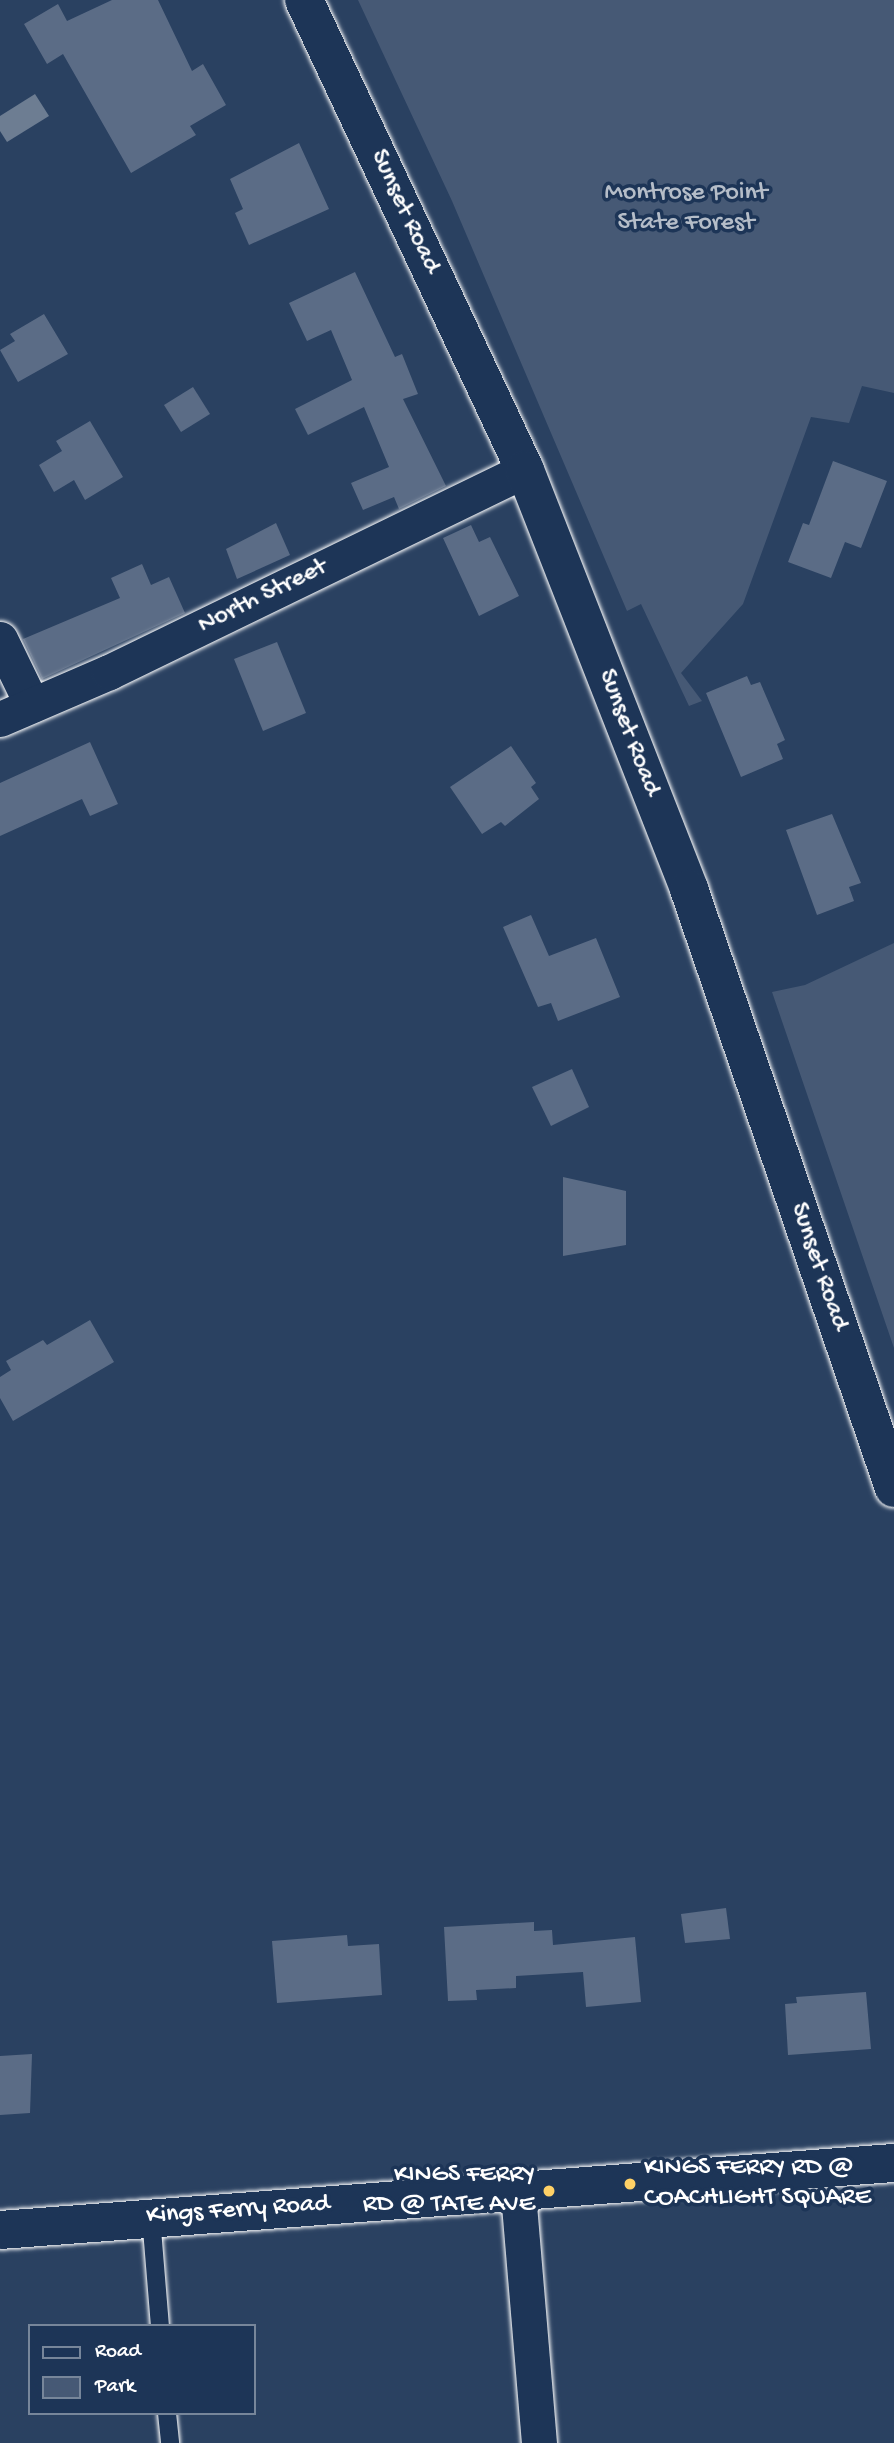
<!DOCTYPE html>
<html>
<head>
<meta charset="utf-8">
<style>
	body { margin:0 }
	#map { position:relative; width:894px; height:2443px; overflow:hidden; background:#2a4161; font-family:"Gochi Hand",sans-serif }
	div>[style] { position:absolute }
	.green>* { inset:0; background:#465975 }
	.water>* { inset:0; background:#6d7d92 }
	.building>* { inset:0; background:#5b6c86 }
	.roads { filter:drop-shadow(0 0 2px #fff) drop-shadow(0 0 2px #fff) }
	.service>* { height:18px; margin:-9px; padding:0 9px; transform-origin:9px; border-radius:9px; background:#1d3557 }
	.minor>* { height:35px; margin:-17.5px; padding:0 17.5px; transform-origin:17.5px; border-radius:17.5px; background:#1d3557 }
	.tertiary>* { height:38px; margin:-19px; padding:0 19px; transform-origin:19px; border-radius:19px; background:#1d3557 }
	.dots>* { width:19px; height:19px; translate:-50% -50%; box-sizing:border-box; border:4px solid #1d3557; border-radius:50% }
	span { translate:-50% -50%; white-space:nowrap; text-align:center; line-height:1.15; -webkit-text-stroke:7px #1d3557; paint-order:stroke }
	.park-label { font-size:26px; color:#b5bdc8 }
	.street-label { font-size:26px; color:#fff }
	.poi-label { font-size:26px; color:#fff }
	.left { translate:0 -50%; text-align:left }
	.right { translate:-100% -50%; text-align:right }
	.legend { position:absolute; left:28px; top:2324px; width:228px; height:91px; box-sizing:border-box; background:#1d3557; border:2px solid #77869a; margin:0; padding:9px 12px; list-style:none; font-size:21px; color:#fff }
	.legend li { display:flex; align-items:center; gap:14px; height:35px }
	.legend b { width:35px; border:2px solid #77869a }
</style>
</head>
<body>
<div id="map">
	<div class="green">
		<div style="clip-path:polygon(358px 0,894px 0,894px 393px,862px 386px,849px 423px,811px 417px,743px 604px,681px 673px,702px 701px,689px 706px,641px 604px,627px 611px,452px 201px)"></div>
		<div style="clip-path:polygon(894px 943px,894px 1348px,772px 992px,805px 985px)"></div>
	</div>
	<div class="water">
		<div style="clip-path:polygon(35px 94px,49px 116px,7px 142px,0 131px,0 116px)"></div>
	</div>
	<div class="building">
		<div style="clip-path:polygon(112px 0,158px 0,192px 71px,203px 64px,226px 105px,190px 126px,196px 135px,131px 173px,63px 54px,47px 64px,24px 24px,58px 4px,67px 21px)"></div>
		<div style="clip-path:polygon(299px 143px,329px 209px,249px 245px,235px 213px,243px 209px,230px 179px)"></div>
		<div style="clip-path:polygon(355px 272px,395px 357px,402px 354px,418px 394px,403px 399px,446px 486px,399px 509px,394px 497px,363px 510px,351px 483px,389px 467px,364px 407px,308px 435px,295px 409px,352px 380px,331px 330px,307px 341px,289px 303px)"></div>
		<div style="clip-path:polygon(44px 314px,68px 354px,18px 382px,0 350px,15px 341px,10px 334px)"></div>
		<div style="clip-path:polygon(193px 387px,210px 414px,181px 432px,164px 405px)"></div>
		<div style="clip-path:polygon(90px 421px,123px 477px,85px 500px,74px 480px,54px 492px,39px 465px,62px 451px,56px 441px)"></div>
		<div style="clip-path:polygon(833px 461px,887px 481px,861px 548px,845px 542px,831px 578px,788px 562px,803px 523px,809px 525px)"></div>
		<div style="clip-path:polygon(276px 523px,290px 555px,237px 579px,226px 549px)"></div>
		<div style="clip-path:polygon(471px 525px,479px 542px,490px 537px,519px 596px,479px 616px,443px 538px)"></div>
		<div style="clip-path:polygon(142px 564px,151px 585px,169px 577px,185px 613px,42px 679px,23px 639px,120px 598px,111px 578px)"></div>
		<div style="clip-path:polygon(277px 642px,306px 713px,263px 731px,234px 659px)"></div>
		<div style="clip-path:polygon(747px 676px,751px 685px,760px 682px,785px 740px,777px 744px,783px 759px,741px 777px,706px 693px)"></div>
		<div style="clip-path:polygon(90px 742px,118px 804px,90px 816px,82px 799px,0 836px,0 783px)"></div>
		<div style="clip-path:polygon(511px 746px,536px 783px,531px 787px,539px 799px,505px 826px,501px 822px,482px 834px,450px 787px)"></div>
		<div style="clip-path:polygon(832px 814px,861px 883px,849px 887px,854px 901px,817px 915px,786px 830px)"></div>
		<div style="clip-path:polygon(531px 915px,549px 956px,596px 938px,620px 997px,558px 1021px,551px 1003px,538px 1007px,503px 927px)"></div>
		<div style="clip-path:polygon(572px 1069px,589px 1107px,551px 1126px,532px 1087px)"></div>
		<div style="clip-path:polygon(563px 1177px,626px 1191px,626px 1245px,563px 1256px)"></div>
		<div style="clip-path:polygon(90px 1320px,114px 1362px,13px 1421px,0 1398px,0 1377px,11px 1370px,6px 1361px,43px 1340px,47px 1345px)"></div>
		<div style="clip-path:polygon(726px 1908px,730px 1939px,685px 1943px,681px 1914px)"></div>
		<div style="clip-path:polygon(534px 1922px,534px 1931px,552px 1930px,553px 1945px,635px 1937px,641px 2002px,586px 2007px,583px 1972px,516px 1976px,516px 1988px,476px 1990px,477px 2000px,448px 2001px,444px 1927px)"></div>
		<div style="clip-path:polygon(347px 1935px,348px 1946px,379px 1944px,382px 1995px,277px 2003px,272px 1941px)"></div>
		<div style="clip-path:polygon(866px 1992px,871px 2049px,788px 2055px,785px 2004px,797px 2003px,796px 1997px)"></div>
		<div style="clip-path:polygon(32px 2054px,30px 2113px,0 2115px,0 2056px)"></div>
	</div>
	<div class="roads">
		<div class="service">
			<div style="left:151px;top:2217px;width:109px;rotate:85.3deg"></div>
			<div style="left:167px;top:2413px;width:30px;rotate:84deg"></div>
		</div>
		<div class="minor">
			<div style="left:0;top:639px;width:73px;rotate:64.1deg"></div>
			<div style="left:0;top:719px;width:119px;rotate:-23.3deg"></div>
			<div style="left:109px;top:672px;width:462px;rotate:-25.9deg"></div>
			<div style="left:518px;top:2193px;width:251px;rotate:85.2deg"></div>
		</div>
		<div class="tertiary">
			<div style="left:304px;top:0;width:519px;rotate:64.82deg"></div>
			<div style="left:525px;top:470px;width:450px;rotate:68.6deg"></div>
			<div style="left:689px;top:889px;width:633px;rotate:71.11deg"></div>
			<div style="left:0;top:2230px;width:897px;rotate:-4.29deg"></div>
		</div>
	</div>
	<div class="dots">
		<div style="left:630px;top:2184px;background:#ffd166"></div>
		<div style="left:549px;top:2191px;background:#ffd166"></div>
	</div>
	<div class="park-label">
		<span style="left:686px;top:209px">Montrose Point<br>State Forest</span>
	</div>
	<div class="street-label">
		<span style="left:404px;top:212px;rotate:65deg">Sunset Road</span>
		<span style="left:263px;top:597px;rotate:-26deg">North Street</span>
		<span style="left:628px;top:733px;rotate:69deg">Sunset Road</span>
		<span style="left:818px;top:1267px;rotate:71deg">Sunset Road</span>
		<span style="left:238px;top:2211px;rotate:-4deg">Kings Ferry Road</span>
	</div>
	<div class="poi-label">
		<span class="left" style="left:644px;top:2184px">KINGS FERRY RD @<br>COACHLIGHT SQUARE</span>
		<span class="right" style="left:535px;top:2191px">KINGS FERRY<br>RD @ TATE AVE</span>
	</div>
	<ul class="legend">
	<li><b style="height:9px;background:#1d3557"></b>Road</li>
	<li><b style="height:19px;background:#465975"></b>Park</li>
	</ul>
</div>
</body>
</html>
